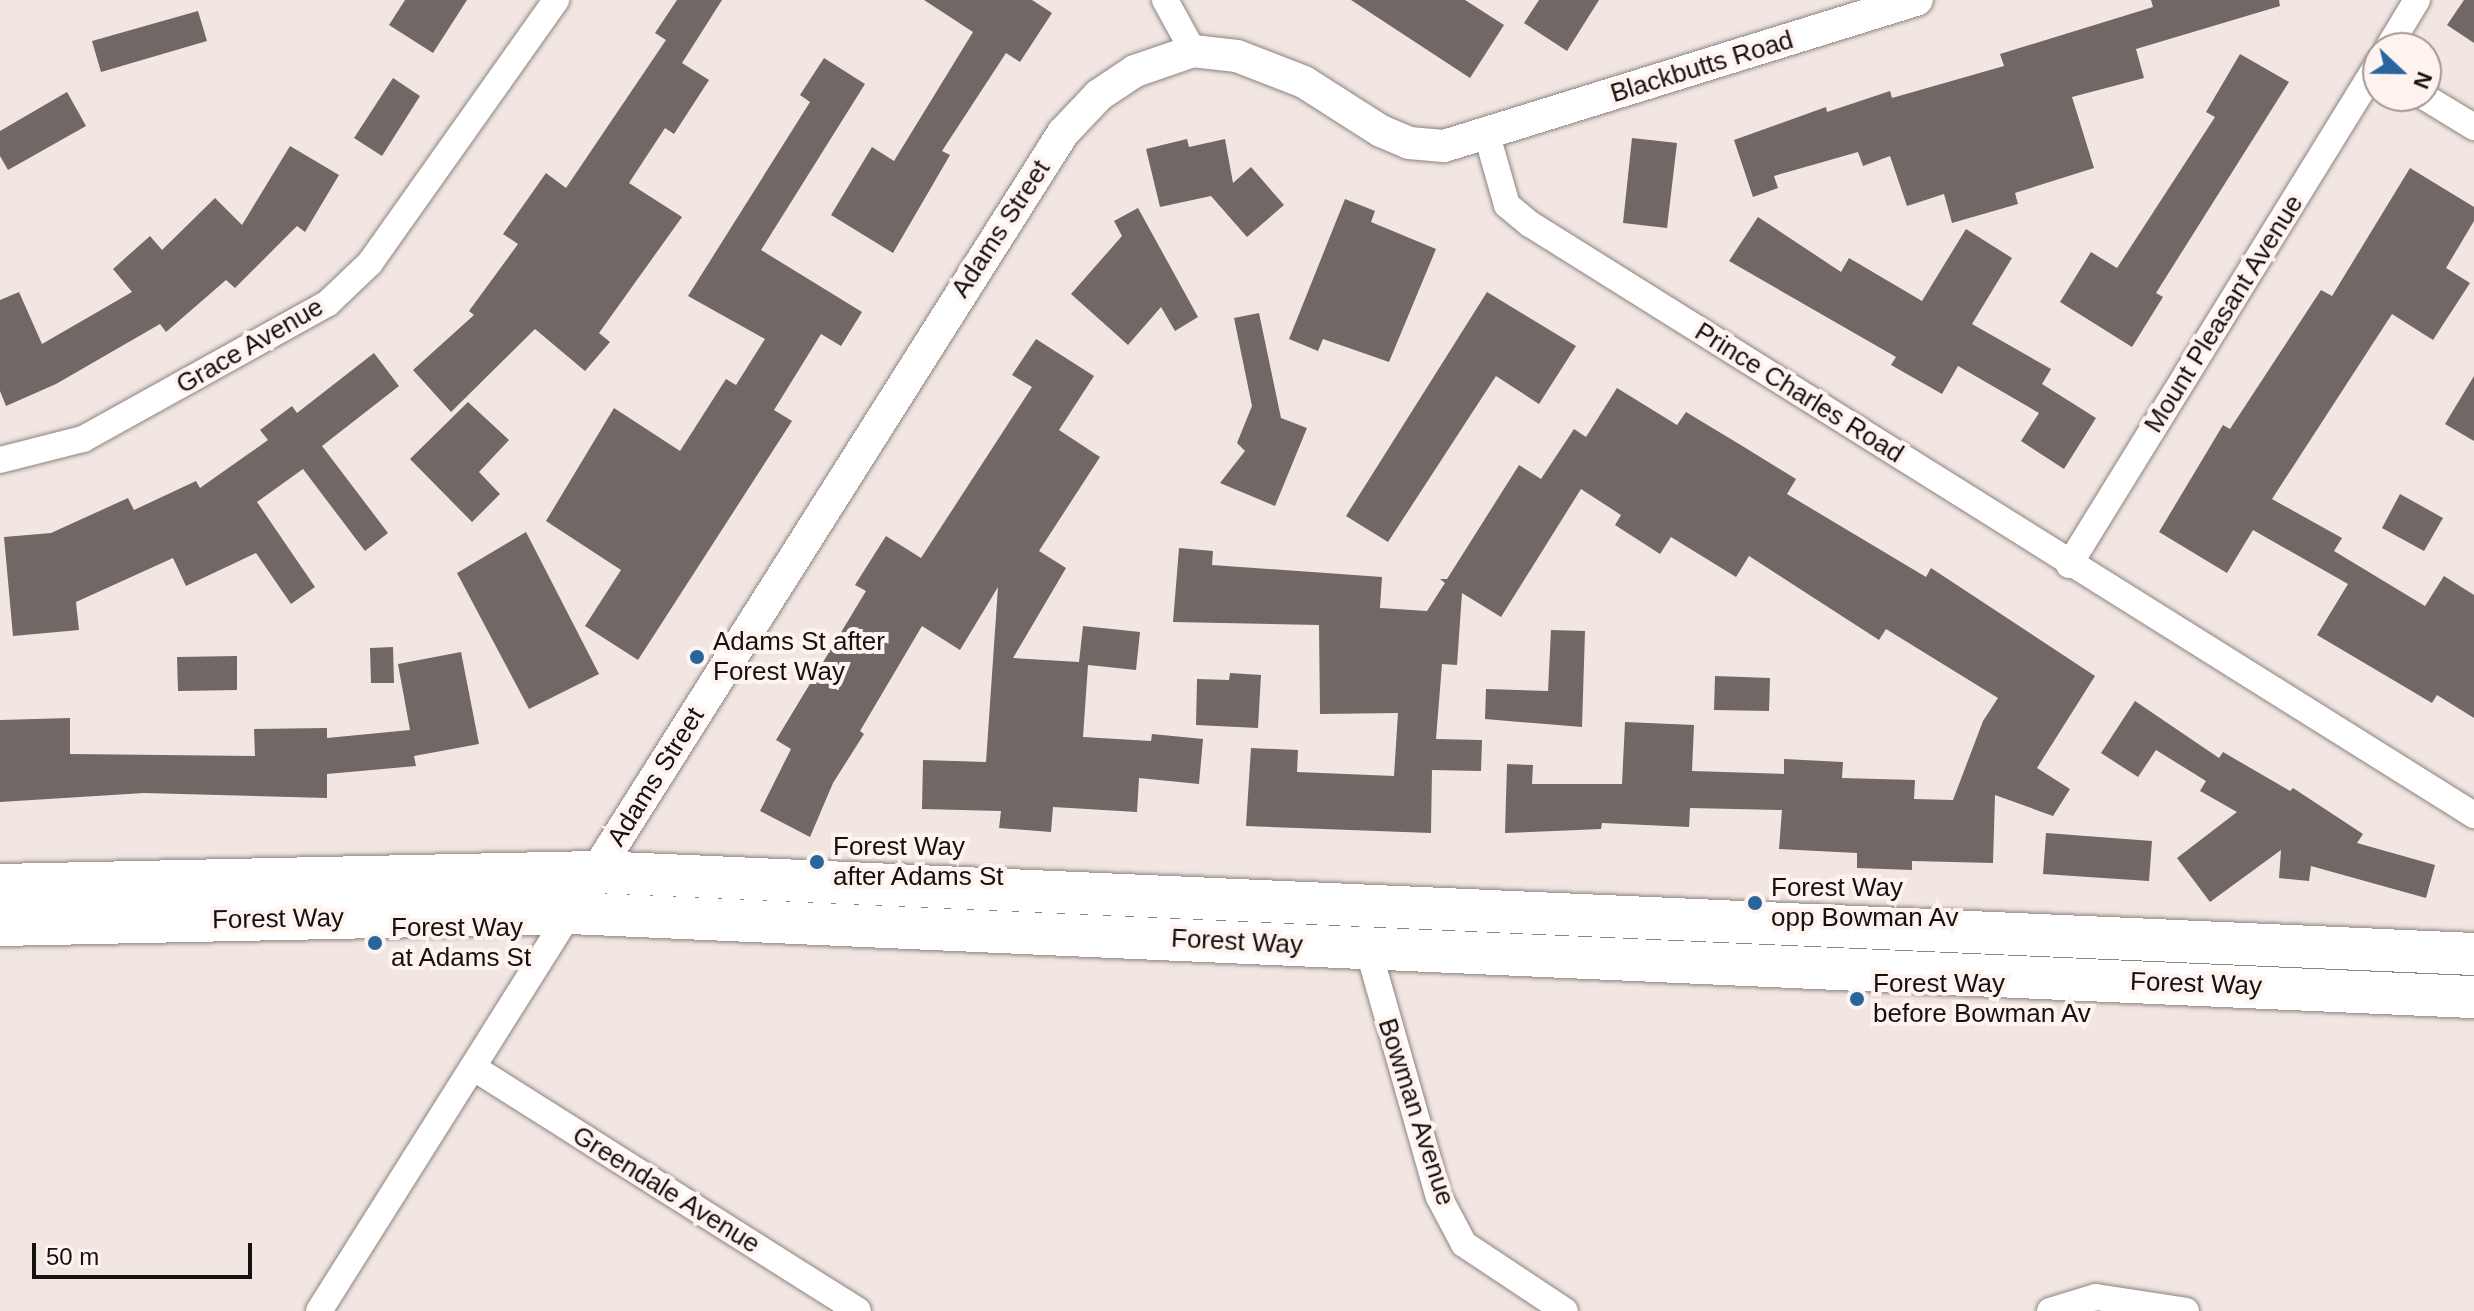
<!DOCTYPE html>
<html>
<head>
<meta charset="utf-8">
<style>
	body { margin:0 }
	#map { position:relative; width:2474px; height:1311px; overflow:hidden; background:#f1e6e2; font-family:Arial,sans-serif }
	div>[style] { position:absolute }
	.building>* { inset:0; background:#716764 }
	.roads { filter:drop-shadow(0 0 2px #8d837f) drop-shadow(0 0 2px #8d837f) }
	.minor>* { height:26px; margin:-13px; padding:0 13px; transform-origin:13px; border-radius:13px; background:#fff }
	.tertiary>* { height:32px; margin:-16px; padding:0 16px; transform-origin:16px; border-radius:16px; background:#fff }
	.primary>* { height:42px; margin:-21px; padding:0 21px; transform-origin:21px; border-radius:21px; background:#fff }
	.dots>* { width:22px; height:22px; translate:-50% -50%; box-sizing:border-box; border:4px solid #fff3f0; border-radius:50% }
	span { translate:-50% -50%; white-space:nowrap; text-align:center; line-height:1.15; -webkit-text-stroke:8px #fff3f0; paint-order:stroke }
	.street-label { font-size:26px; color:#14110f }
	.poi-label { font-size:26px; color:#14110f }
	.left { translate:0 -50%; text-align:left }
	.north { position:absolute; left:2362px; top:32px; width:80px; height:80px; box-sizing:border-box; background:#fff3f0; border:2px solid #a19996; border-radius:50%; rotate:112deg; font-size:22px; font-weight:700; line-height:32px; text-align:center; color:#14110f }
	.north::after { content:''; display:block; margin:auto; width:28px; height:36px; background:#28659c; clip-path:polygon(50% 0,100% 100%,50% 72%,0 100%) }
	.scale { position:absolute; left:32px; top:1243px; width:220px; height:36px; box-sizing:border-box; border:4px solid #14110f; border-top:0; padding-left:10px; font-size:24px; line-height:28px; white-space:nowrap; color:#14110f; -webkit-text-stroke:6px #fff3f0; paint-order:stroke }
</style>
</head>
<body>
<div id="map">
	<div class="building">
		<div style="clip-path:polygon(405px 0,467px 0,433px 53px,389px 25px)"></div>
		<div style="clip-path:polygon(677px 0,722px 0,682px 63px,709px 80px,674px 134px,665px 128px,629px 183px,682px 217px,599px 333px,610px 342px,585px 371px,535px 329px,451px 412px,413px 370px,474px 315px,469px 311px,518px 244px,503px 234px,546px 173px,566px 188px,666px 40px,655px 33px)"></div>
		<div style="clip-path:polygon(924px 0,1032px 0,1052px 13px,1020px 62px,1006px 53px,942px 151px,950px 155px,893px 253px,831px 215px,872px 147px,894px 161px,973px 32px)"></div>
		<div style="clip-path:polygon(1351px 0,1465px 0,1504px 25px,1470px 78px)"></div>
		<div style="clip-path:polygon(1539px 0,1599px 0,1567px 51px,1524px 23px)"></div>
		<div style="clip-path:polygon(2151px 0,2279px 0,2280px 6px,2136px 49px,2144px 78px,2072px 97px,2094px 168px,2015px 193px,2018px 204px,1952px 223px,1944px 194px,1907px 206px,1890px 156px,1863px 166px,1858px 152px,1774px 176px,1778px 188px,1753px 197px,1734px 140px,1826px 107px,1827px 112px,1890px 91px,1892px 98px,2004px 66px,2000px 54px,2153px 7px)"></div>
		<div style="clip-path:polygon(2464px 0,2474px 0,2474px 43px,2447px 25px)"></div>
		<div style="clip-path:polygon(198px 11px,207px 41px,101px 72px,92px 41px)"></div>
		<div style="clip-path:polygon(2240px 54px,2289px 82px,2156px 293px,2163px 297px,2132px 347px,2060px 302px,2091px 252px,2117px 268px,2215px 117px,2206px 112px)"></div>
		<div style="clip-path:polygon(824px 58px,865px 84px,761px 250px,862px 312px,841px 346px,821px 334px,774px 410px,792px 421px,638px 660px,585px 626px,621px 570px,546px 521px,614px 408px,680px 451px,726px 379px,736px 385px,765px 339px,688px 296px,810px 102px,800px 95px)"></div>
		<div style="clip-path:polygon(393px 78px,420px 96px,382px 156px,354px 138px)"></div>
		<div style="clip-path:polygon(67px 92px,86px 126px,8px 170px,0 156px,0 131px)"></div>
		<div style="clip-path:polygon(1632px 138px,1677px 143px,1667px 228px,1623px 223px)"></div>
		<div style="clip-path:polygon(1187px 139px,1189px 147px,1225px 139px,1233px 183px,1251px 167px,1284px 205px,1247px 237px,1211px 196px,1160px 207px,1146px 149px)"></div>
		<div style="clip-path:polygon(290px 146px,339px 175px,305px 232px,297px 226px,235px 288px,226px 280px,166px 332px,160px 324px,56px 384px,6px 406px,0 391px,0 300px,19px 292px,42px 344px,132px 292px,113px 269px,150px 236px,162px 250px,215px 198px,242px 225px)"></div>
		<div style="clip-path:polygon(2410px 168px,2474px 207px,2474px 221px,2446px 268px,2470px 283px,2433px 340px,2392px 314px,2272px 499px,2342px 538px,2334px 551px,2425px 606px,2444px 576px,2474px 595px,2474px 718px,2437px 695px,2432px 703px,2317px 635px,2348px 584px,2253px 530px,2227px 573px,2159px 532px,2223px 425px,2230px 429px,2321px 290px,2332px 296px)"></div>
		<div style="clip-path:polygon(1345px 199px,1375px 211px,1371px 222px,1436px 249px,1389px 362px,1323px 339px,1318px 351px,1289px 339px)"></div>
		<div style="clip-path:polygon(1138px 208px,1198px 317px,1175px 331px,1161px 307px,1128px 345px,1071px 294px,1122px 236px,1114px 221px)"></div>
		<div style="clip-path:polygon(1758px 217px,1841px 272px,1849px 258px,1922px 301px,1966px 229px,2012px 258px,1972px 324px,2051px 369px,2042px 384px,2096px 418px,2064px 469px,2021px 441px,2039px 413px,1958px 366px,1942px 394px,1891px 365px,1896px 357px,1729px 261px)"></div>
		<div style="clip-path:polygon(1487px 292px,1576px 346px,1539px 404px,1496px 376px,1388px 542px,1346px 516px)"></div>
		<div style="clip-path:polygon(1259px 313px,1281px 418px,1307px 428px,1275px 506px,1220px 483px,1245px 451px,1237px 443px,1252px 406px,1234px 318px)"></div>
		<div style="clip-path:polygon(1036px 339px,1094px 376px,1059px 430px,1100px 457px,1039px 551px,1066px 568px,1013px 658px,1079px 662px,1083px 626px,1140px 632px,1136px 670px,1088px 665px,1083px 737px,1151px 741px,1152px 734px,1203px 739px,1199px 784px,1139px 778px,1137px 812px,1053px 807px,1051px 832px,999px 828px,1001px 811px,922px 809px,923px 760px,986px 762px,998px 587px,960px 650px,922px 626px,860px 731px,864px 734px,833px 783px,810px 837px,760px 811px,791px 749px,776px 740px,866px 591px,855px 585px,886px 536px,921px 558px,1032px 387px,1012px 375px)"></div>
		<div style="clip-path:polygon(374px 353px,399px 386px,322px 446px,388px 533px,365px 551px,303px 469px,257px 502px,315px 587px,291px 604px,256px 553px,186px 586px,173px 558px,76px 602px,79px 630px,13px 636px,4px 537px,51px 533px,128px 498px,134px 510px,196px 481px,200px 488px,268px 440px,260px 430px,292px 406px,297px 413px)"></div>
		<div style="clip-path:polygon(2474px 376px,2474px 441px,2445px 424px)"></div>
		<div style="clip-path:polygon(1617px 388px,1677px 425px,1686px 412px,1744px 447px,1796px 479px,1787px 494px,1926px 577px,1931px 568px,2095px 676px,2037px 768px,2070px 789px,2053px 816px,1995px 795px,1993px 863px,1912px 861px,1912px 870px,1857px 868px,1857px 853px,1779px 849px,1782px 810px,1690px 808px,1689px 827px,1602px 823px,1601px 829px,1505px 833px,1507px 764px,1533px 765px,1532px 784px,1622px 784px,1625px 722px,1694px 725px,1692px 771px,1784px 774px,1784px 759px,1843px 762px,1842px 778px,1915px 780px,1914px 799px,1953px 800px,1983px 721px,1998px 698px,1886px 629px,1879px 640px,1749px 556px,1736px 577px,1671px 537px,1660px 554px,1615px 525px,1621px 515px,1581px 489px,1501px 617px,1462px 593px,1457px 665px,1442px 664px,1436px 739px,1482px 740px,1481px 771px,1432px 770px,1431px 833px,1246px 826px,1251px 748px,1298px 750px,1297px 772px,1394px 776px,1398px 713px,1320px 714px,1319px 625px,1173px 622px,1179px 548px,1213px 551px,1212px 565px,1382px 577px,1380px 608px,1427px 611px,1445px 583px,1440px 579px,1447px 579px,1519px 465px,1541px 479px,1574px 429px,1586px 437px)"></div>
		<div style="clip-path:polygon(468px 402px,509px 440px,479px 472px,500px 494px,472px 522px,410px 459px)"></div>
		<div style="clip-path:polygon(2400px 494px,2443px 518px,2424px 551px,2382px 528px)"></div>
		<div style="clip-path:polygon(526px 532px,599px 674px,529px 709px,457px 573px)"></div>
		<div style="clip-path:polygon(1551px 630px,1585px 631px,1582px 727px,1485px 719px,1486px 689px,1548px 691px)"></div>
		<div style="clip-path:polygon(393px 647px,394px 683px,371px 683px,370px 648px)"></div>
		<div style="clip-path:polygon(461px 652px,479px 744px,414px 756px,416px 766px,327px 774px,327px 798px,144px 793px,0 802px,0 720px,70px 718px,70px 754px,255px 756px,254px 729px,327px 728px,327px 738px,410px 730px,398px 664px)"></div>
		<div style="clip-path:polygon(237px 656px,237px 690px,178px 691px,177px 657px)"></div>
		<div style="clip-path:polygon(1230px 673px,1261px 675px,1258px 728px,1196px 725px,1197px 679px,1229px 680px)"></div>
		<div style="clip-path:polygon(1715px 676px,1770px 678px,1769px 711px,1714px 710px)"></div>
		<div style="clip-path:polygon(2135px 701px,2219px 758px,2223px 752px,2290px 791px,2293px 788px,2363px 834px,2357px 843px,2435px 865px,2426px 898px,2311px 866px,2309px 881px,2279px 878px,2281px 850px,2210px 902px,2177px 858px,2237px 812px,2200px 791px,2206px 781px,2156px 750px,2138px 777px,2101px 753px)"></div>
		<div style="clip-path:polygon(2046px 833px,2152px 841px,2149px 881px,2043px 874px)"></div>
	</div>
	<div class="roads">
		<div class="minor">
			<div style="left:1165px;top:0;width:58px;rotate:61.2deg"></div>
			<div style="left:2388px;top:48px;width:56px;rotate:-58.9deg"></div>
			<div style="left:2423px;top:96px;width:60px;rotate:31.3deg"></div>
			<div style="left:1487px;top:135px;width:73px;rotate:74.1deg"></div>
			<div style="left:1507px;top:205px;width:30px;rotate:40deg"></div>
			<div style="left:1530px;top:224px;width:1114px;rotate:32.05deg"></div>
			<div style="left:0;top:460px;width:86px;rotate:-14.2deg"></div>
			<div style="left:83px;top:439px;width:280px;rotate:-29deg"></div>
			<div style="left:328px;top:303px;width:58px;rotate:-43.6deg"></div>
			<div style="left:370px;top:263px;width:322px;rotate:-54.7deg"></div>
			<div style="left:2069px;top:565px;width:589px;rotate:-58.34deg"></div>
			<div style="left:1365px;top:938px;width:269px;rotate:74.1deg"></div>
			<div style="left:1439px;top:1197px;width:53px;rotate:62deg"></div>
			<div style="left:1464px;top:1244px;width:121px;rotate:33.6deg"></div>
			<div style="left:474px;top:1068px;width:454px;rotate:32.3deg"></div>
			<div style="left:319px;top:1311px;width:471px;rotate:-57.8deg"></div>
			<div style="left:2050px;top:1311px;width:48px;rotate:-16.9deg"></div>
			<div style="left:2096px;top:1297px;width:91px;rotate:8.8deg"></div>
		</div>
		<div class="tertiary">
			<div style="left:587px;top:886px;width:891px;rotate:-57.7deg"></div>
			<div style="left:1063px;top:133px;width:52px;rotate:-46.5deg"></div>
			<div style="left:1099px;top:95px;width:43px;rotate:-33.7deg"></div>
			<div style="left:1135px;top:71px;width:61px;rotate:-19deg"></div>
			<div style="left:1193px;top:51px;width:44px;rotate:6.5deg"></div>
			<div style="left:1237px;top:56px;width:72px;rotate:21.2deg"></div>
			<div style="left:1304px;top:82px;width:91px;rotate:32.5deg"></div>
			<div style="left:1381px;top:131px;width:30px;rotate:23deg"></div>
			<div style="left:1409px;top:143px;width:35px;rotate:5deg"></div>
			<div style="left:1444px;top:146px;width:495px;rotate:-17.2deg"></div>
		</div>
		<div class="primary">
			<div style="left:0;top:885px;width:596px;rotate:-1.25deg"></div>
			<div style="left:596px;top:872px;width:1880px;rotate:2.5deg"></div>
			<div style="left:0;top:925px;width:570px;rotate:-1.21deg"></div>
			<div style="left:570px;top:913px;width:1906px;rotate:2.53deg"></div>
		</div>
	</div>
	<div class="dots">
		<div style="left:697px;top:657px;background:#28659c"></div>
		<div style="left:817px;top:862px;background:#28659c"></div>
		<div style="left:1755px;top:903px;background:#28659c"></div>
		<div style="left:375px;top:943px;background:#28659c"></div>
		<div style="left:1857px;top:999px;background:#28659c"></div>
	</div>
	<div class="street-label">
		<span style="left:1702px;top:67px;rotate:-17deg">Blackbutts Road</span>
		<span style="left:1001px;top:229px;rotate:-57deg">Adams Street</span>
		<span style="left:2224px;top:314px;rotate:-58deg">Mount Pleasant Avenue</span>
		<span style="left:250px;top:346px;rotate:-30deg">Grace Avenue</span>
		<span style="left:1799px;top:393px;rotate:32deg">Prince Charles Road</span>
		<span style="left:656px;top:777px;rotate:-58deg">Adams Street</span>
		<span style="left:278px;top:919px;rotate:-1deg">Forest Way</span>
		<span style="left:1237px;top:942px;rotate:3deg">Forest Way</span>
		<span style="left:2196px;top:984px;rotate:2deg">Forest Way</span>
		<span style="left:1416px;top:1112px;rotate:72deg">Bowman Avenue</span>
		<span style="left:666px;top:1190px;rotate:32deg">Greendale Avenue</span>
	</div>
	<div class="poi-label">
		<span class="left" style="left:713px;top:657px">Adams St after<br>Forest Way</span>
		<span class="left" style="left:833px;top:862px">Forest Way<br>after Adams St</span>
		<span class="left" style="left:1771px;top:903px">Forest Way<br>opp Bowman Av</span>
		<span class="left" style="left:391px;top:943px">Forest Way<br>at Adams St</span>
		<span class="left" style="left:1873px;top:999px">Forest Way<br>before Bowman Av</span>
	</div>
	<div class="north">N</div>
	<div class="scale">50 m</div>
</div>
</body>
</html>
